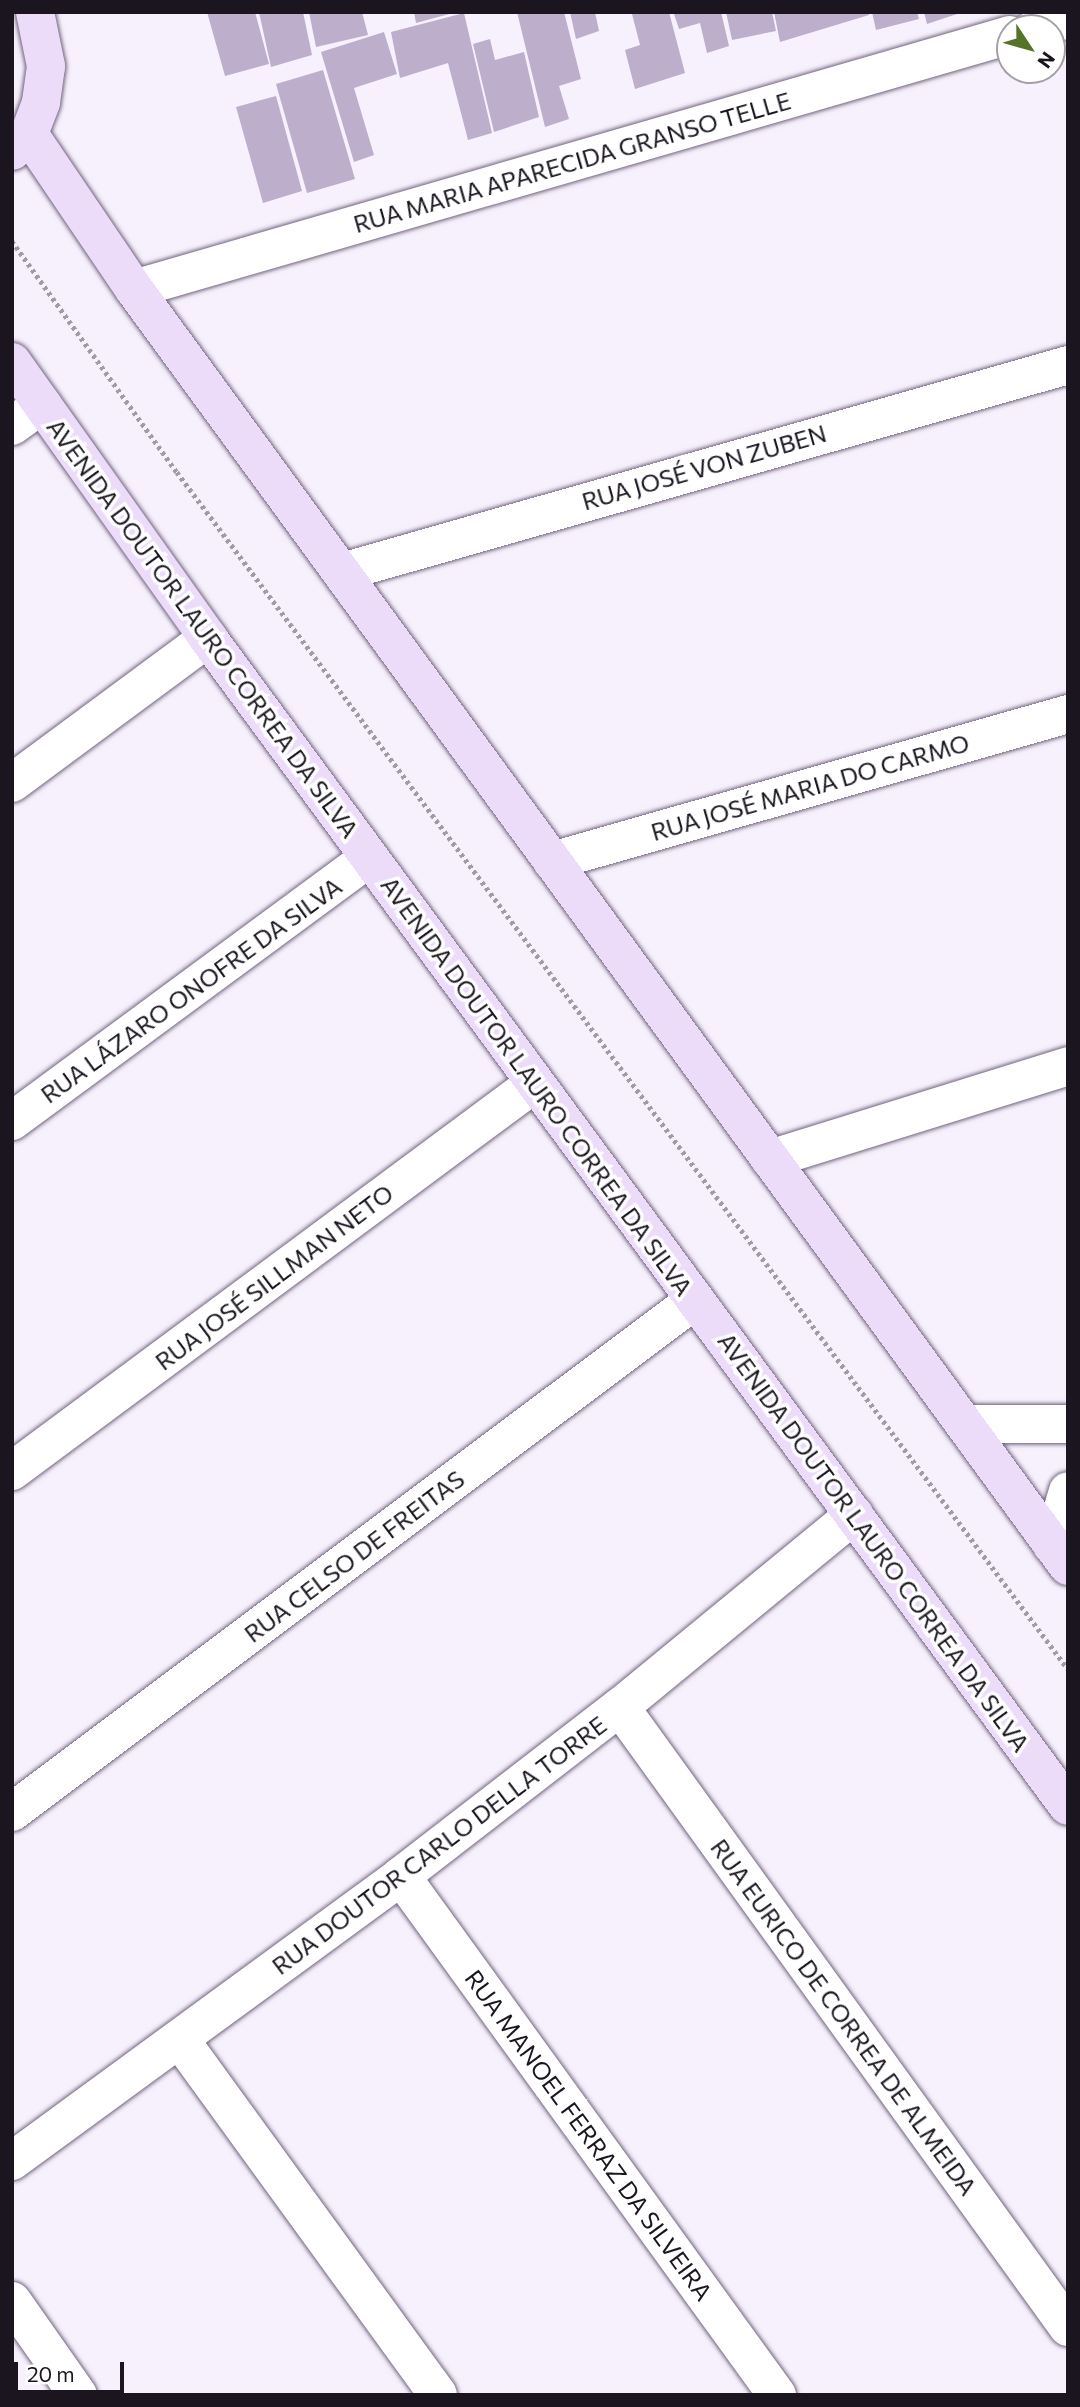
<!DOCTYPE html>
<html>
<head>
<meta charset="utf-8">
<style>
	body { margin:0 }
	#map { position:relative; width:1080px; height:2407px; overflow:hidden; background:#f7f1fd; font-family:Commissioner,sans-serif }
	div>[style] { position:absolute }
	.building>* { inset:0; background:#bdaecb }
	.path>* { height:4.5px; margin-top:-2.25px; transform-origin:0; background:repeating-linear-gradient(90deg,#a09ba6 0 3.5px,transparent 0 7px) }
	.roads { filter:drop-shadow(0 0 2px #72647f) drop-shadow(0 0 2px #72647f) }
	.minor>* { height:38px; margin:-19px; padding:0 19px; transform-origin:19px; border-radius:19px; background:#fff }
	.major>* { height:38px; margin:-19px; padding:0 19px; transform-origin:19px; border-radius:19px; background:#ecdcfa }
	span { translate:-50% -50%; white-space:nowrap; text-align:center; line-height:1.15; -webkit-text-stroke:7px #fff; paint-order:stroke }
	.street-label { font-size:24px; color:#1a151f }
	.frame { position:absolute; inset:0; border:14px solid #1a151f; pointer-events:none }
	.north { position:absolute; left:996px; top:14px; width:70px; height:70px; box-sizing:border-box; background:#fff; border:2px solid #a3a1a5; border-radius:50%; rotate:126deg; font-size:19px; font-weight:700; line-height:28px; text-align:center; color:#1a151f }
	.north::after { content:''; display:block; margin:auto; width:24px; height:32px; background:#557329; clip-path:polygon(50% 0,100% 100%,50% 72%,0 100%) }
	.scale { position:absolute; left:14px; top:2362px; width:110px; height:32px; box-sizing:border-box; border:4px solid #1a151f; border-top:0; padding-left:9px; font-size:21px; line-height:24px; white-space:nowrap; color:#1a151f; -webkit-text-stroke:5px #fff; paint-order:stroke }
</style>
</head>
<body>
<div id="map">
	<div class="building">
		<div style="clip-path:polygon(207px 12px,255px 12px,269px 64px,225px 76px)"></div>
		<div style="clip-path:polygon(259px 12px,303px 12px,312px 55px,271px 67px)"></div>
		<div style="clip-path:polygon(309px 12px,362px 12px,368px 35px,316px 47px)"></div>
		<div style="clip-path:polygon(414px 12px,453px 12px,453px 13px,416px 23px)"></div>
		<div style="clip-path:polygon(517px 12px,564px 12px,581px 79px,559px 86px,569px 119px,545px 127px)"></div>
		<div style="clip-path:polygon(570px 12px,595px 12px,599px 31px,576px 39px)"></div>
		<div style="clip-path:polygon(669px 12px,685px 73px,635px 89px,625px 50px,640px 45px,632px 14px)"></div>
		<div style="clip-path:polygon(721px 12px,729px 46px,707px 53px,700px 23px,679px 29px,674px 14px)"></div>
		<div style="clip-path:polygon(726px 12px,772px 12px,776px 31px,732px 40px)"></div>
		<div style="clip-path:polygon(774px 12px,868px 12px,869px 15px,780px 42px)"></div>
		<div style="clip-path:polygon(872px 12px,917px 12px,919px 19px,876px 30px)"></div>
		<div style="clip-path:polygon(924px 12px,960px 12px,960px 13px,927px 24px)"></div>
		<div style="clip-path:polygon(464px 13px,492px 133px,468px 140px,448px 63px,400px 78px,391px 32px)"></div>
		<div style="clip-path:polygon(384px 32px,397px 74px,354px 88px,374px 155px,354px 162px,321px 52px)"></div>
		<div style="clip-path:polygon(490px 39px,495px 60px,524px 52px,539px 117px,494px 132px,473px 44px)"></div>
		<div style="clip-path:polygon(323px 70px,355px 179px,307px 193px,276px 84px)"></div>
		<div style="clip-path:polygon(276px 96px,302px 191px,263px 203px,236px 107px)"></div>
	</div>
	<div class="path">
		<div style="left:12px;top:241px;width:284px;rotate:54.5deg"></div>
		<div style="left:177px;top:472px;width:1492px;rotate:53.34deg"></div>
	</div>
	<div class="roads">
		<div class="minor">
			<div style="left:1035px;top:28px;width:34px;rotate:-15deg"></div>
			<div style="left:134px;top:289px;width:912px;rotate:-16.17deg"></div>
			<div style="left:12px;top:426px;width:37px;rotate:-36deg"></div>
			<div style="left:342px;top:572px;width:755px;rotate:-15.91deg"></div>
			<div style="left:12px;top:783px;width:244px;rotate:-36.5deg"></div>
			<div style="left:552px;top:861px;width:537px;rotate:-15.9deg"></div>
			<div style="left:12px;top:1121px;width:443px;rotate:-36.4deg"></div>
			<div style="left:770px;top:1159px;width:312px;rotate:-17.3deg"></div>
			<div style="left:965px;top:1424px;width:103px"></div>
			<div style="left:12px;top:1471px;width:651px;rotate:-36.57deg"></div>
			<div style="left:1052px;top:1545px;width:56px;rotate:-73.5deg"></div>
			<div style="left:620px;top:1707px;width:765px;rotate:54.15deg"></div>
			<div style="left:12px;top:1812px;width:854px;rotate:-36.86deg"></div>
			<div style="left:401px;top:1876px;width:641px;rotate:54.08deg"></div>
			<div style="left:181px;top:2041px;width:437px;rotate:54deg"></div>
			<div style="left:12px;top:2161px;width:482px;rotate:-36.2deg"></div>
			<div style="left:401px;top:1876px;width:277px;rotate:-37.7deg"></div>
			<div style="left:620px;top:1707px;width:303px;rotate:-39.4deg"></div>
			<div style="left:12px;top:2301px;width:115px;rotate:54.9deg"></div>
		</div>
		<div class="major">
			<div style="left:29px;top:134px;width:187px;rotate:55.9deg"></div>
			<div style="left:134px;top:289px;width:1582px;rotate:53.82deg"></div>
			<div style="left:12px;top:151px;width:24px;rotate:-45deg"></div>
			<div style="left:29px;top:134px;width:34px;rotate:-69deg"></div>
			<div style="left:41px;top:102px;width:36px;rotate:-82deg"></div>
			<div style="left:46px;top:66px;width:55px;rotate:-101.5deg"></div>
			<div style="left:12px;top:362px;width:339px;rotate:54.6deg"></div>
			<div style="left:208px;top:638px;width:1450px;rotate:53.64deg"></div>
		</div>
	</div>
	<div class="street-label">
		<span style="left:572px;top:162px;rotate:-16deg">RUA MARIA APARECIDA GRANSO TELLE</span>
		<span style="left:704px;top:467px;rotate:-16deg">RUA JOSÉ VON ZUBEN</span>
		<span style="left:203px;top:628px;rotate:54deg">AVENIDA DOUTOR LAURO CORREA DA SILVA</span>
		<span style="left:810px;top:787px;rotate:-16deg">RUA JOSÉ MARIA DO CARMO</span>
		<span style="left:191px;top:990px;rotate:-36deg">RUA LÁZARO ONOFRE DA SILVA</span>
		<span style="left:537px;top:1086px;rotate:54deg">AVENIDA DOUTOR LAURO CORREA DA SILVA</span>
		<span style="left:274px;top:1277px;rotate:-37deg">RUA JOSÉ SILLMAN NETO</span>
		<span style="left:874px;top:1542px;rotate:54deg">AVENIDA DOUTOR LAURO CORREA DA SILVA</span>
		<span style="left:354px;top:1556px;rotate:-37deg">RUA CELSO DE FREITAS</span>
		<span style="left:439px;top:1845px;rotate:-37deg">RUA DOUTOR CARLO DELLA TORRE</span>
		<span style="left:844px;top:2017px;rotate:54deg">RUA EURICO DE CORREA DE ALMEIDA</span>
		<span style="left:589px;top:2135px;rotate:54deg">RUA MANOEL FERRAZ DA SILVEIRA</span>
	</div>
	<div class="frame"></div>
	<div class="north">N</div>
	<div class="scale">20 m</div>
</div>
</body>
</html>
